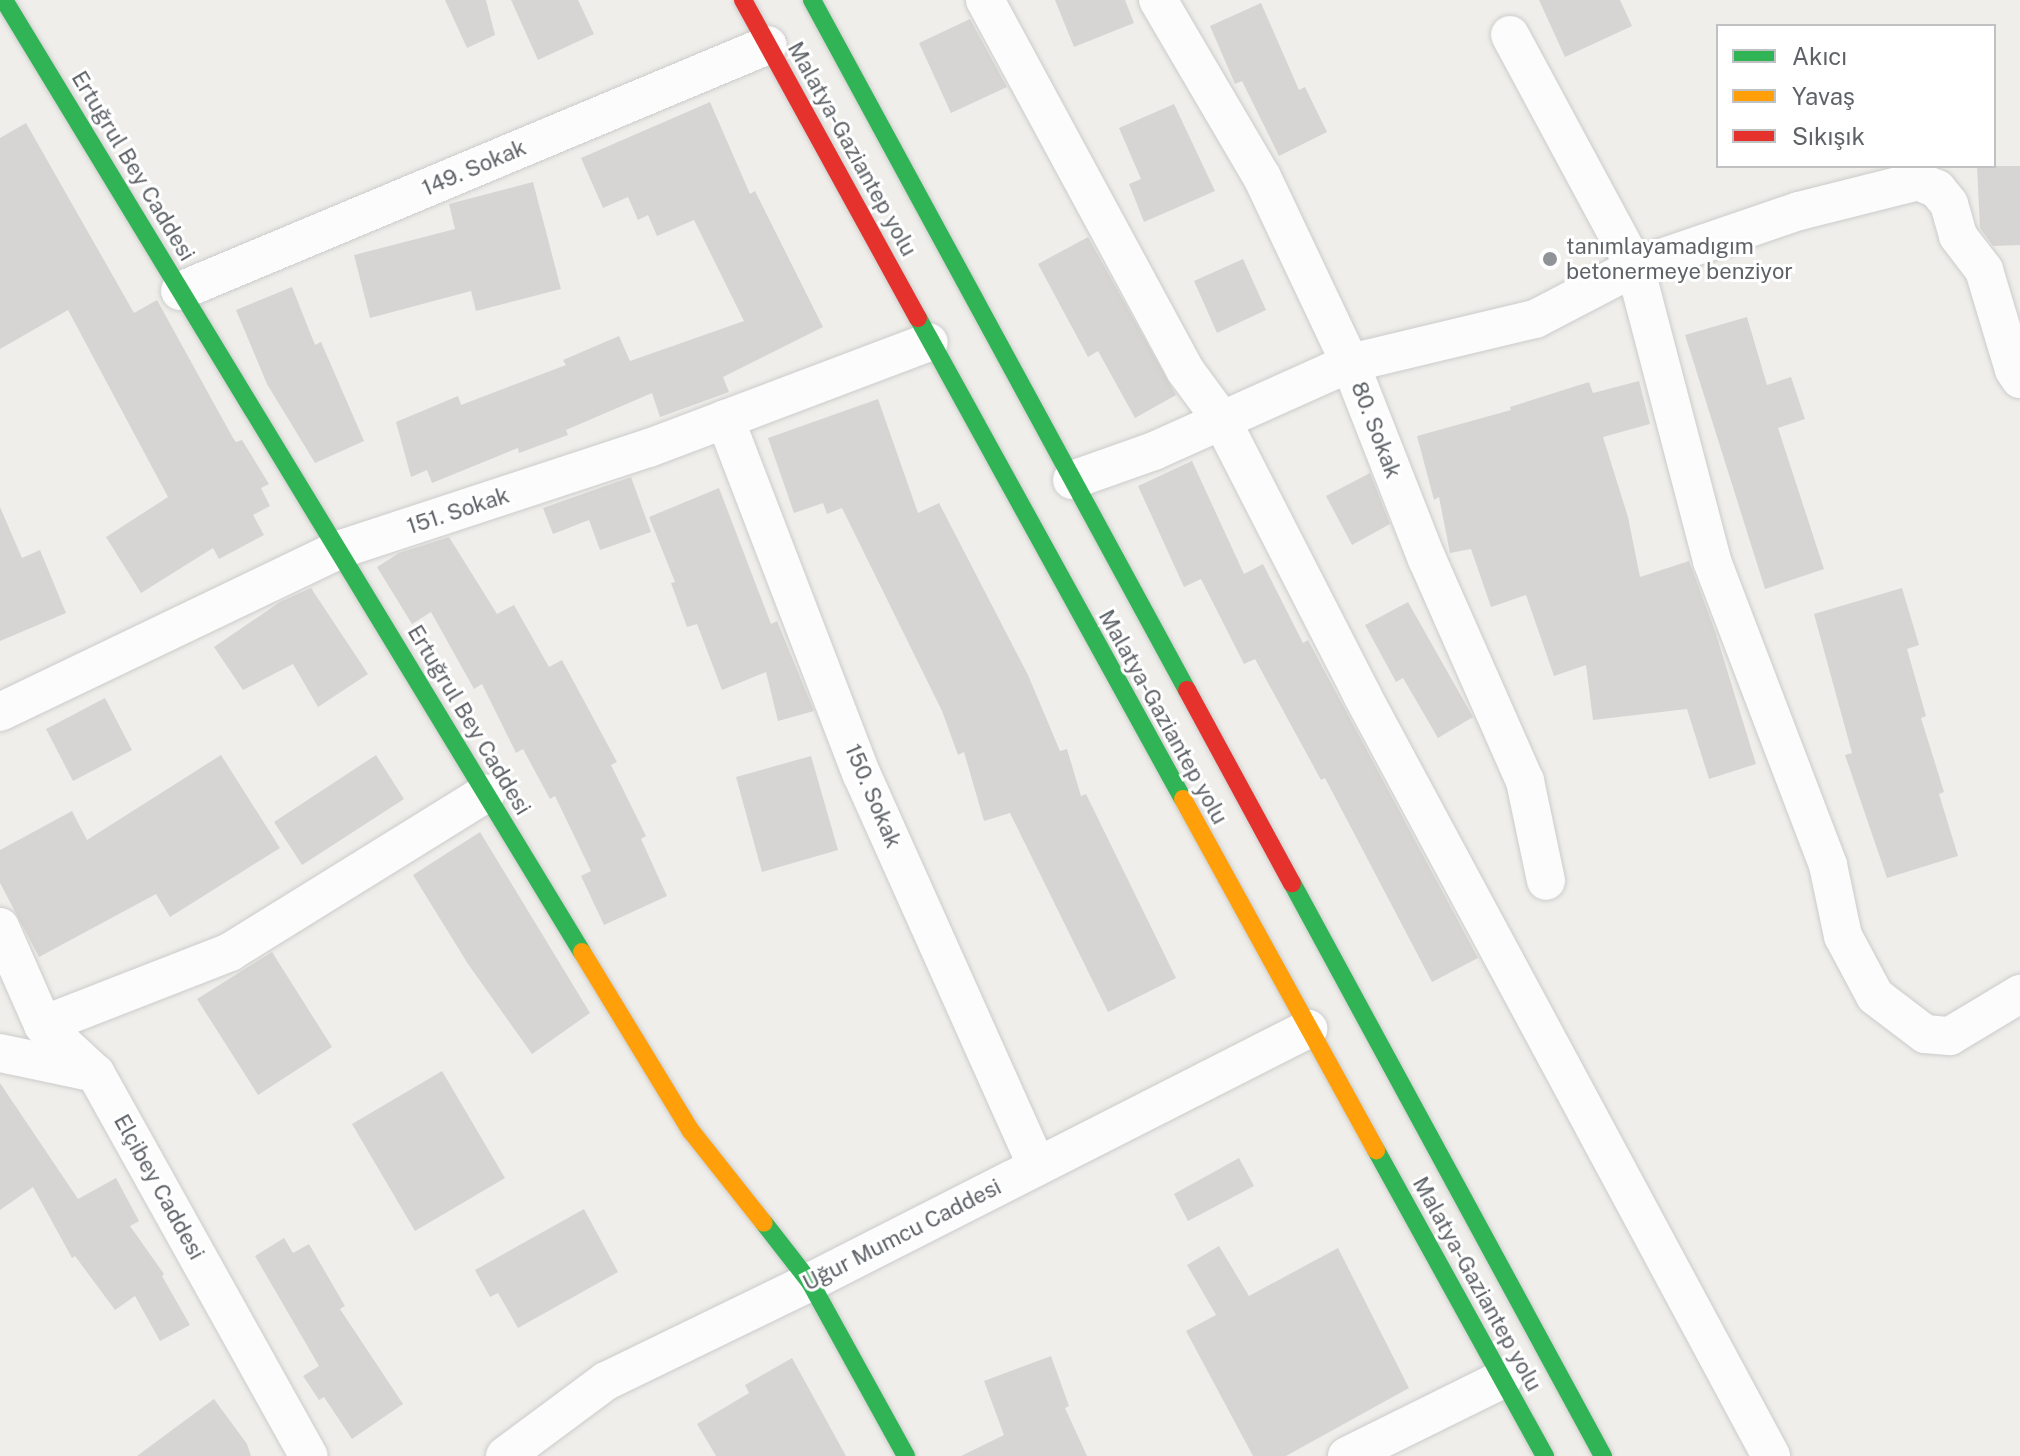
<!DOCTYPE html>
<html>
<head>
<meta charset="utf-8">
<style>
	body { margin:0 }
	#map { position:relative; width:2020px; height:1456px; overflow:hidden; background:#efeeea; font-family:"Public Sans",sans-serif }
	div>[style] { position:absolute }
	.building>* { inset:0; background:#d6d5d3 }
	.roads { filter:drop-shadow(0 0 2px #cbcccc) drop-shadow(0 0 2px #cbcccc) }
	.street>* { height:38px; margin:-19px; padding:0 19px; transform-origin:19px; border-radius:19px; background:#fdfcfc }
	.fast>* { height:18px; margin:-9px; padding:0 9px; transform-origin:9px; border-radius:9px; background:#30b455 }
	.slow>* { height:18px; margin:-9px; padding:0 9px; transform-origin:9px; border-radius:9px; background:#ff9f0a }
	.jam>* { height:18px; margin:-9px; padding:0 9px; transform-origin:9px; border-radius:9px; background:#e5322d }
	.dots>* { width:22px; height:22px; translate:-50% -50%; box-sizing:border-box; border:4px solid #fff; border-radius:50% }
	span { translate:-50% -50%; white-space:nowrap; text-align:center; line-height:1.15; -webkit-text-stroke:6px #fff; paint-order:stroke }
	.street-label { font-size:22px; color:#5f6368 }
	.poi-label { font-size:22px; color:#5f6368 }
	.left { translate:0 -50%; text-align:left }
	.legend { position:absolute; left:1716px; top:24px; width:280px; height:144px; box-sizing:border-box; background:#fff; border:2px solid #bfc1c3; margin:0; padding:10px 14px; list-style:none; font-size:24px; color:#5f6368 }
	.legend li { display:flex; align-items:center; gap:16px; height:40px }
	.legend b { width:40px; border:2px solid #bfc1c3 }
</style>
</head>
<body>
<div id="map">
	<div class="building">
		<div style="clip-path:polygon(445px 0,486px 0,495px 35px,467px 48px)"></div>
		<div style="clip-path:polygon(511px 0,578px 0,594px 34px,538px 60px)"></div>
		<div style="clip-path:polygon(1055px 0,1125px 0,1134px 23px,1074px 47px)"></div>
		<div style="clip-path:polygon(1539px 0,1620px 0,1632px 26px,1565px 57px)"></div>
		<div style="clip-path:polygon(1261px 3px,1299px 90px,1305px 87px,1327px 132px,1279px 156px,1242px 81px,1235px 84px,1210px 26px)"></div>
		<div style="clip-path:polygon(970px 19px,1007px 87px,951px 113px,919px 43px)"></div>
		<div style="clip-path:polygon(710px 102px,750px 194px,755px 191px,823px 327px,723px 377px,729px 392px,660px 417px,652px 393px,566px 430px,568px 435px,519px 453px,518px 448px,432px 483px,427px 470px,411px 477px,396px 422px,458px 396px,461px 405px,566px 365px,563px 360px,619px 336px,630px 361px,744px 321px,694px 220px,657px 236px,648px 215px,638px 220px,628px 197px,603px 208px,581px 158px)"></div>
		<div style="clip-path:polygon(1174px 104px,1215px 191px,1144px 222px,1129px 184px,1141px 179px,1119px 128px)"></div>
		<div style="clip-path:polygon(26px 123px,134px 313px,157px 300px,233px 438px,236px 442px,242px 440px,269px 484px,261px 488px,270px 506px,253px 515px,264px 535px,219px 559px,213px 548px,141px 593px,106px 537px,168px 497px,68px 310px,0 349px,0 138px)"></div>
		<div style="clip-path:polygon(1977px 166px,2020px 166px,2020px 245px,1993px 246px,1980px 228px)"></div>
		<div style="clip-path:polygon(533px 182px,561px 289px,476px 311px,471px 291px,370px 318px,354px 255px,455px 229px,449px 204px)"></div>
		<div style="clip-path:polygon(1088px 237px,1176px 395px,1135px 418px,1098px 351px,1088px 357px,1038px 264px)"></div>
		<div style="clip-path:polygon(1243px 259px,1266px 310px,1217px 333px,1194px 281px)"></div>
		<div style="clip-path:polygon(292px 287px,315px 345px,321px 342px,364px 441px,315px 463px,267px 384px,236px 310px)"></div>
		<div style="clip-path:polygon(1747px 317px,1767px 385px,1791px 377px,1805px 419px,1778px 428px,1824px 569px,1765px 589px,1685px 335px)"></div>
		<div style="clip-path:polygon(1639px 381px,1650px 424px,1603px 437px,1628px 517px,1640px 577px,1689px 561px,1715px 631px,1756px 764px,1709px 779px,1687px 709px,1593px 720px,1586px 665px,1554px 676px,1526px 595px,1491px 607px,1471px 549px,1450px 553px,1439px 497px,1434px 500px,1417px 436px,1511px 410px,1510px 407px,1589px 382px,1593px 393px)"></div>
		<div style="clip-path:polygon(878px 399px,918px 513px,939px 503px,1028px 675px,1060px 751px,1067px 749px,1081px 796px,1086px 794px,1176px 978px,1108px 1012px,1010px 813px,984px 821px,964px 752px,958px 755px,942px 711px,842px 508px,827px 514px,823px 503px,794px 513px,768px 438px)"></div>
		<div style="clip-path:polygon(1192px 461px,1244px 574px,1263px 564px,1303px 643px,1308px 640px,1478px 958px,1432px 982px,1325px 778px,1321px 780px,1255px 659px,1244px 664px,1201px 579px,1184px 587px,1138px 486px)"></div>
		<div style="clip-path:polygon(1370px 473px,1390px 524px,1352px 545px,1326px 496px)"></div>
		<div style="clip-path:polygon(631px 477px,651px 532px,600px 550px,589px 520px,553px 534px,543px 508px)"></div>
		<div style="clip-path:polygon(719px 488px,771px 624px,777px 621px,814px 711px,778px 721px,766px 672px,722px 690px,697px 624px,687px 627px,671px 583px,675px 582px,649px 517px)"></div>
		<div style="clip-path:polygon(0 507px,22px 558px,40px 550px,66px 613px,0 641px)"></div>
		<div style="clip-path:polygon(449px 537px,497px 614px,514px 605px,549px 667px,562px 660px,617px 762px,611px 765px,646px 836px,641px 839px,667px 896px,604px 925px,581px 876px,591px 871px,555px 796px,550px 799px,523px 749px,516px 753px,482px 684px,474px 689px,431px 612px,412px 624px,377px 567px,399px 553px)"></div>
		<div style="clip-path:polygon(311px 588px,368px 674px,318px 707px,293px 664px,243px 690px,214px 647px,280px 602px)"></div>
		<div style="clip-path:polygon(1902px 588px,1919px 645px,1907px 649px,1926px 716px,1921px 718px,1944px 792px,1939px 794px,1958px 856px,1887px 878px,1845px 755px,1852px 753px,1814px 614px)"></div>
		<div style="clip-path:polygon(1408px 602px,1473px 717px,1438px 738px,1403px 678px,1396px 682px,1365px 625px)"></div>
		<div style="clip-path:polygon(105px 698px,132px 750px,73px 781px,46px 729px)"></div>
		<div style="clip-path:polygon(221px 755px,280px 848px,170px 917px,156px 894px,39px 957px,0 883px,0 850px,72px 811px,87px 840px)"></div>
		<div style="clip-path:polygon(376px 755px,404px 799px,302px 865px,274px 822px)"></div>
		<div style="clip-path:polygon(811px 756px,838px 850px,762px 872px,736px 777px)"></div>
		<div style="clip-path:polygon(480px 832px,590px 1013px,532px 1054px,468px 964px,413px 875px)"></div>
		<div style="clip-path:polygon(272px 952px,332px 1047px,258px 1095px,197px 999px)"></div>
		<div style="clip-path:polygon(442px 1071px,505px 1178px,415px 1231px,352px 1124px)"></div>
		<div style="clip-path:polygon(0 1083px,78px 1199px,116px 1178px,139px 1221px,130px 1226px,164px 1274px,162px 1276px,190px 1325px,160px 1341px,135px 1296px,115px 1310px,75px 1256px,72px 1258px,33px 1187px,0 1210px)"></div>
		<div style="clip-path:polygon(1239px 1158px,1254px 1186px,1188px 1221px,1174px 1194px)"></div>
		<div style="clip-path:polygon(584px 1209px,618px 1272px,518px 1328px,498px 1293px,490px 1297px,475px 1270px)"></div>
		<div style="clip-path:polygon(284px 1238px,293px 1253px,309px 1244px,345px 1306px,340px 1309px,403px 1404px,352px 1439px,324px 1397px,319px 1400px,303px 1376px,319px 1366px,255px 1256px)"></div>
		<div style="clip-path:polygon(1219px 1246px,1249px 1296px,1338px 1248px,1409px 1388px,1286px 1456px,1253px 1456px,1186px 1331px,1216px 1315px,1187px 1265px)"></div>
		<div style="clip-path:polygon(1051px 1356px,1069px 1406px,1065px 1408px,1087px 1456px,961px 1456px,1004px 1435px,984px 1381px)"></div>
		<div style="clip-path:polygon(792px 1358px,846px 1456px,716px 1456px,697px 1424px,749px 1393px,745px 1385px)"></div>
		<div style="clip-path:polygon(214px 1399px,247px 1444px,251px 1456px,137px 1456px)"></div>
	</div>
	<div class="roads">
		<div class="street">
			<div style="left:985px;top:0;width:421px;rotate:61.6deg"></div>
			<div style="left:1185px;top:370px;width:61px;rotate:53.7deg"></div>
			<div style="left:1221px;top:419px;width:310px;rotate:62.9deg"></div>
			<div style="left:1362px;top:695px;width:864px;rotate:61.74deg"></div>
			<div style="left:1158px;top:0;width:205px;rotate:59.6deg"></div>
			<div style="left:1262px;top:177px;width:206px;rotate:64.7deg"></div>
			<div style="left:1350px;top:363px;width:211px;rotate:68.6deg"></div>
			<div style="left:1427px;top:559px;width:243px;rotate:66.2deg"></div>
			<div style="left:1525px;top:781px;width:102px;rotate:78.1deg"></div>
			<div style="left:1510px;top:35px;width:264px;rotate:61.7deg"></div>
			<div style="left:1635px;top:267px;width:304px;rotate:75.3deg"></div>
			<div style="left:1712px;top:561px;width:325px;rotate:69.1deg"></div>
			<div style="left:1828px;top:865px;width:73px;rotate:78.1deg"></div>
			<div style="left:1843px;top:936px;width:68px;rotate:61.9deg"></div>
			<div style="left:1875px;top:996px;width:63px;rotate:37.2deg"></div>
			<div style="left:1925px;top:1034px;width:25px;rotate:5deg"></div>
			<div style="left:1950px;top:1036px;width:82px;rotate:-31deg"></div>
			<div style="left:180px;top:291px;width:637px;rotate:-22.7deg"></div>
			<div style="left:725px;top:419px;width:381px;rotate:69deg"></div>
			<div style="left:862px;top:775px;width:428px;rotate:65.9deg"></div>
			<div style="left:1072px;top:480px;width:87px;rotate:-19.5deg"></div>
			<div style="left:1154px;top:451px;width:215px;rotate:-24.2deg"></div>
			<div style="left:1350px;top:363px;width:190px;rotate:-13.4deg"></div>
			<div style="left:1535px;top:319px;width:113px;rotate:-27.5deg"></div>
			<div style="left:1635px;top:267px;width:173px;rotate:-18.9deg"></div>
			<div style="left:1799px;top:211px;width:123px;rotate:-14.1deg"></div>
			<div style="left:1918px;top:181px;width:21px;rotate:23deg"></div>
			<div style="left:1937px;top:189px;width:19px;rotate:51deg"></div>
			<div style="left:1949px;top:204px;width:33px;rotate:74deg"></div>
			<div style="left:1958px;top:236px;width:43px;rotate:52.6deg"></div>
			<div style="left:1984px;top:270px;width:104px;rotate:73.3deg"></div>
			<div style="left:2014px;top:370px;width:11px;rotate:56deg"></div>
			<div style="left:0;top:712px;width:375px;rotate:-25.6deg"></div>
			<div style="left:338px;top:550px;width:327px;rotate:-18.2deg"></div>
			<div style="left:649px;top:448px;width:299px;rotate:-20.7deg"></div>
			<div style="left:0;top:927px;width:107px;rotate:66.3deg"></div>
			<div style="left:43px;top:1025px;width:72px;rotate:42.8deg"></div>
			<div style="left:96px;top:1074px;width:437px;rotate:60.9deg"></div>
			<div style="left:43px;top:1025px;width:201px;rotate:-21.3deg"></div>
			<div style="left:230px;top:952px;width:301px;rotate:-31.8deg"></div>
			<div style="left:0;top:1053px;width:97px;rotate:11.9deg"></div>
			<div style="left:505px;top:1456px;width:126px;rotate:-36.6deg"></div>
			<div style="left:606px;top:1381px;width:227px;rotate:-25.9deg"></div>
			<div style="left:810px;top:1282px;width:559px;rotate:-26.93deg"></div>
			<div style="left:1347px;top:1456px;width:174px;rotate:-26.3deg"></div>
		</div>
		<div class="fast">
			<div style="left:4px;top:0;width:1114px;rotate:58.74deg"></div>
			<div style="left:812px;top:0;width:785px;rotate:61.48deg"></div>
			<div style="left:918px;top:318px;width:549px;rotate:61.15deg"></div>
			<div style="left:1292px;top:883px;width:652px;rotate:61.51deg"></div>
			<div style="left:1376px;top:1150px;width:350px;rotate:61.1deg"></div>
			<div style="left:764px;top:1223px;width:75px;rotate:52.1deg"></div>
			<div style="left:810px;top:1282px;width:199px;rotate:61.1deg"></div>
		</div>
		<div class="slow">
			<div style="left:1183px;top:799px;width:401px;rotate:61.2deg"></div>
			<div style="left:582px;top:952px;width:210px;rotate:58.7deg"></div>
			<div style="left:691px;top:1131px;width:117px;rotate:51.6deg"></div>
		</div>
		<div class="jam">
			<div style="left:743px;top:0;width:363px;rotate:61.2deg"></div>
			<div style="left:1187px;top:690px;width:220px;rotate:61.5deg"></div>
		</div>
	</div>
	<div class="dots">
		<div style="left:1550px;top:259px;background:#919496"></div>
	</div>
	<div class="street-label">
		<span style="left:852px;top:149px;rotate:61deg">Malatya-Gaziantep yolu</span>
		<span style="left:133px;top:166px;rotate:59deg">Ertuğrul Bey Caddesi</span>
		<span style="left:474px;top:168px;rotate:-23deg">149. Sokak</span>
		<span style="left:1376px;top:430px;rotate:69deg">80. Sokak</span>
		<span style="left:458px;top:511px;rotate:-18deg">151. Sokak</span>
		<span style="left:1163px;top:717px;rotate:61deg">Malatya-Gaziantep yolu</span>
		<span style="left:469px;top:720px;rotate:59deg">Ertuğrul Bey Caddesi</span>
		<span style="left:873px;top:796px;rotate:67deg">150. Sokak</span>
		<span style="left:159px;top:1187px;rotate:61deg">Elçibey Caddesi</span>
		<span style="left:902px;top:1235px;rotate:-27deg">Uğur Mumcu Caddesi</span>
		<span style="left:1477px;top:1284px;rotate:61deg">Malatya-Gaziantep yolu</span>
	</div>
	<div class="poi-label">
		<span class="left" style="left:1566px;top:259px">tanımlayamadıgım<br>betonermeye benziyor</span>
	</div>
	<ul class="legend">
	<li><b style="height:10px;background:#30b455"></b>Akıcı</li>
	<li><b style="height:10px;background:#ff9f0a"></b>Yavaş</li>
	<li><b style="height:10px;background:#e5322d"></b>Sıkışık</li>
	</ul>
</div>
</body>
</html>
